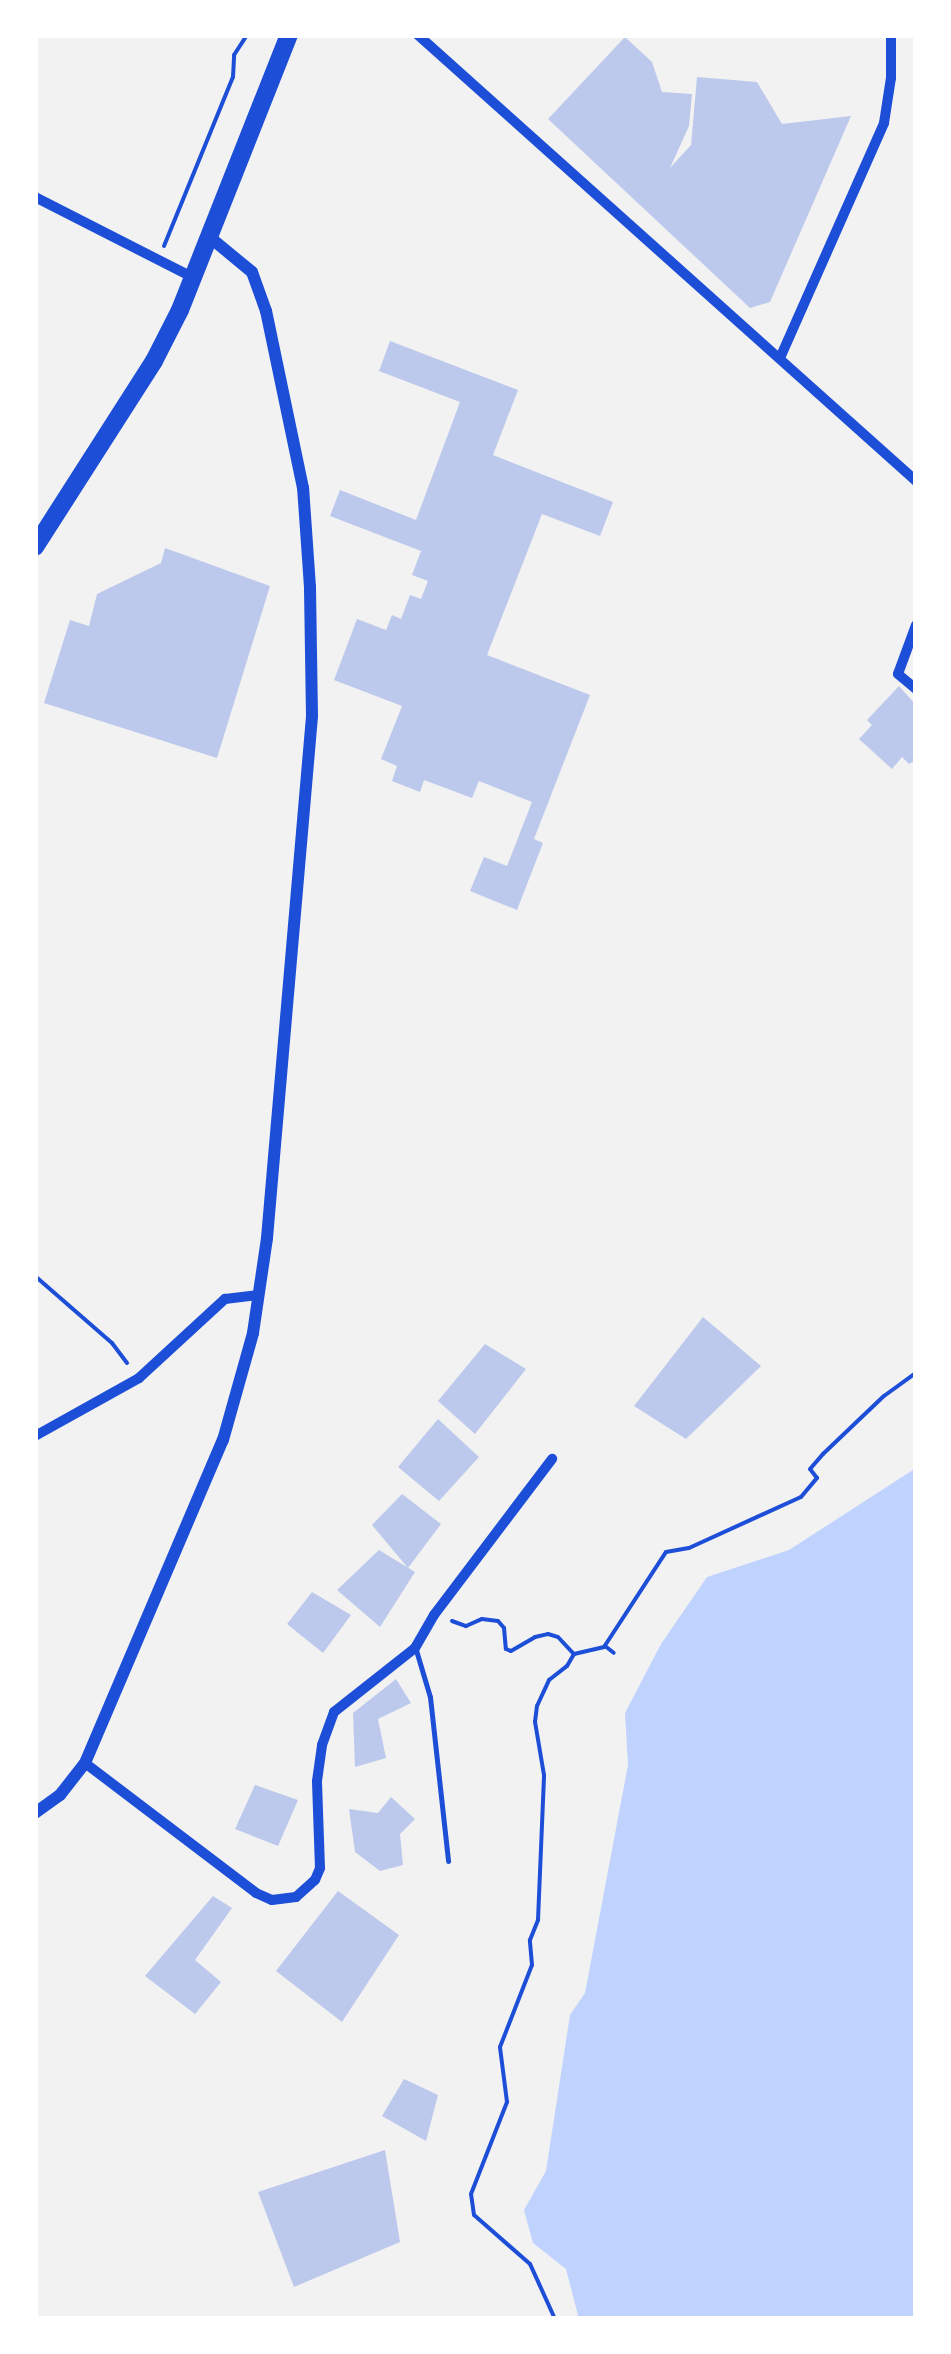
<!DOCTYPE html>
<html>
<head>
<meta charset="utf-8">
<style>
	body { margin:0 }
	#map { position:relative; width:951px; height:2354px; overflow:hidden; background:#f2f2f2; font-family:"Sofia Sans Condensed",sans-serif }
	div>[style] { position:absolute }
	.water>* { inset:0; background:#bfd3fe }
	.building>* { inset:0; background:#bdc9ec }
	.path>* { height:4px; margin:-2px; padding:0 2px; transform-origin:2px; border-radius:2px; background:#1d4ed8 }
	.service>* { height:5px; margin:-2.5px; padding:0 2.5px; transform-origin:2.5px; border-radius:2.5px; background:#1d4ed8 }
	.minor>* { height:10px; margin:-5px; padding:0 5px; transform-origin:5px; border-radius:5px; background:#1d4ed8 }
	.tertiary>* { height:12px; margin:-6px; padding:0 6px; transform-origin:6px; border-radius:6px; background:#1d4ed8 }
	.primary>* { height:18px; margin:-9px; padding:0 9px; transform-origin:9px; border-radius:9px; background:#1d4ed8 }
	span { translate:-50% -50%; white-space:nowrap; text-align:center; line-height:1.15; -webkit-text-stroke:8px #fff; paint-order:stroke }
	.frame { position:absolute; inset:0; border:38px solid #fff; pointer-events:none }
</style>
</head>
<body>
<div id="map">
	<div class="water">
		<div style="clip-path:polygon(916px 1468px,916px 2319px,579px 2319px,566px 2269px,533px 2243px,524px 2210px,546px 2171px,570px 2015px,585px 1993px,628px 1765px,625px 1713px,661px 1644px,707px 1577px,789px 1550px)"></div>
	</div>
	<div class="building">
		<div style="clip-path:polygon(625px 37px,652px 62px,662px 92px,692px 94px,689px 126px,670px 168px,691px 145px,697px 77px,757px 82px,782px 124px,851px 116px,770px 302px,750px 308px,548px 119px)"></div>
		<div style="clip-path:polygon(390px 341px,518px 390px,493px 455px,613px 502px,600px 536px,542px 514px,487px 655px,590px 695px,534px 839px,543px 843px,517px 910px,470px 891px,484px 857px,507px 866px,532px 802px,479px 781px,472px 798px,424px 780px,420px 792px,392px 781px,397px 766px,381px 759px,402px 706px,334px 680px,357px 619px,386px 630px,392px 615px,401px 619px,410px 595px,421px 599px,428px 581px,412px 575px,421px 551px,330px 516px,340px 490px,416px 520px,460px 402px,379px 371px)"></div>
		<div style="clip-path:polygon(165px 548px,270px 586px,217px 758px,44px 703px,70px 620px,89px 626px,97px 594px,161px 563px)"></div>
		<div style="clip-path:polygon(899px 686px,916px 705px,916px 760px,909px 764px,902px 757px,892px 769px,859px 739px,872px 725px,867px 720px)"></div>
		<div style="clip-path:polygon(703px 1317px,761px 1366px,686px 1439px,634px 1406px)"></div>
		<div style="clip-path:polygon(485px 1344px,526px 1369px,475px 1434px,438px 1401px)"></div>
		<div style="clip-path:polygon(438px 1419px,479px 1457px,439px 1501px,398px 1467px)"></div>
		<div style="clip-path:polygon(402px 1494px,441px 1524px,408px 1568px,372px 1525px)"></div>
		<div style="clip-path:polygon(379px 1550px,415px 1572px,380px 1627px,337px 1590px)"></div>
		<div style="clip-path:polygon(312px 1592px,351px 1615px,323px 1653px,287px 1624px)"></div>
		<div style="clip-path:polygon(396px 1679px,411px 1703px,378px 1719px,386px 1758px,355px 1767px,353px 1713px)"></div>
		<div style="clip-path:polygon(255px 1785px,298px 1800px,278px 1846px,235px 1829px)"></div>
		<div style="clip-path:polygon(391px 1797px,415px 1819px,400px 1834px,403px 1865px,380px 1871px,355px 1852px,349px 1809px,378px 1813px)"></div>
		<div style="clip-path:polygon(338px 1891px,399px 1935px,342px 2022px,276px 1971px)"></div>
		<div style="clip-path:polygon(213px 1896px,232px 1908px,195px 1960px,221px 1982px,195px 2014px,145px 1976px)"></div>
		<div style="clip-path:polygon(404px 2079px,438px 2095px,426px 2141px,382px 2116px)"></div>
		<div style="clip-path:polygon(385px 2150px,400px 2242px,294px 2287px,258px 2192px)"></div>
	</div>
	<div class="path">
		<div style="left:164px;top:246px;width:183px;rotate:-67.8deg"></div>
		<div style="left:233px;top:77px;width:22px;rotate:-87deg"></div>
		<div style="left:234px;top:55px;width:24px;rotate:-57deg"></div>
		<div style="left:35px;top:1276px;width:102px;rotate:41deg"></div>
		<div style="left:112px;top:1343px;width:25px;rotate:53deg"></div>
		<div style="left:452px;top:1621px;width:15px;rotate:20deg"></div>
		<div style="left:466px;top:1626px;width:17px;rotate:-24deg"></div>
		<div style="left:482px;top:1619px;width:16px;rotate:7deg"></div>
		<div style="left:498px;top:1621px;width:9px;rotate:49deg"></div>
		<div style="left:504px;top:1628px;width:21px;rotate:85deg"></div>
		<div style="left:506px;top:1649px;width:5px;rotate:22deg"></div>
		<div style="left:511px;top:1651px;width:28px;rotate:-30deg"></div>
		<div style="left:535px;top:1637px;width:13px;rotate:-13deg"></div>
		<div style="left:548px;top:1634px;width:10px;rotate:17deg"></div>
		<div style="left:558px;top:1637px;width:23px;rotate:47deg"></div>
		<div style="left:605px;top:1646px;width:11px;rotate:38deg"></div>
		<div style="left:555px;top:2319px;width:60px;rotate:-114.4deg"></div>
		<div style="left:530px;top:2264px;width:74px;rotate:-138.8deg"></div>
		<div style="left:474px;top:2215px;width:21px;rotate:-98deg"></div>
		<div style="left:471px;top:2194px;width:99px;rotate:-68.6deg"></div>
		<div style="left:507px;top:2102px;width:55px;rotate:-97.3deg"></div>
		<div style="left:500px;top:2047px;width:88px;rotate:-68.7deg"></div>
		<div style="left:532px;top:1965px;width:25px;rotate:-95deg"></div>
		<div style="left:530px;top:1940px;width:22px;rotate:-68deg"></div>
		<div style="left:538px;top:1920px;width:145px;rotate:-87.6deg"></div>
		<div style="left:544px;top:1775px;width:54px;rotate:-99.6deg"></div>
		<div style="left:535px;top:1722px;width:16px;rotate:-83deg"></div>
		<div style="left:537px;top:1706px;width:29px;rotate:-65deg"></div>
		<div style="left:549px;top:1680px;width:23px;rotate:-38deg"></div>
		<div style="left:567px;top:1666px;width:14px;rotate:-60deg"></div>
		<div style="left:574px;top:1654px;width:31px;rotate:-13deg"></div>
		<div style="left:604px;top:1647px;width:113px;rotate:-56.9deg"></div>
		<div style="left:666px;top:1552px;width:23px;rotate:-10deg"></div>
		<div style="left:689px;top:1548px;width:123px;rotate:-24.5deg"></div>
		<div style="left:801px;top:1497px;width:25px;rotate:-50deg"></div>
		<div style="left:817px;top:1478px;width:11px;rotate:-128deg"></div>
		<div style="left:810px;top:1469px;width:20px;rotate:-49deg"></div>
		<div style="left:823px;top:1454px;width:84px;rotate:-43.6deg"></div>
		<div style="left:884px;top:1396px;width:39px;rotate:-36deg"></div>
	</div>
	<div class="service">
		<div style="left:416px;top:1650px;width:49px;rotate:73.4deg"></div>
		<div style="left:430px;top:1697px;width:165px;rotate:83.7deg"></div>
	</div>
	<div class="minor">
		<div style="left:418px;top:35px;width:669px;rotate:41.85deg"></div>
		<div style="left:35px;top:197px;width:178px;rotate:27deg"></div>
		<div style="left:780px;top:358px;width:257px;rotate:-66.1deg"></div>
		<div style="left:884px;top:123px;width:46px;rotate:-81.2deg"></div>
		<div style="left:891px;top:78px;width:43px;rotate:-90deg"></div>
		<div style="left:916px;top:625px;width:52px;rotate:110.2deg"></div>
		<div style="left:898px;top:674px;width:23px;rotate:40deg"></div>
		<div style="left:35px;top:1436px;width:119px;rotate:-29.1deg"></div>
		<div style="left:139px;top:1378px;width:117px;rotate:-42.6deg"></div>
		<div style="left:225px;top:1299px;width:33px;rotate:-7deg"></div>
		<div style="left:85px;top:1763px;width:215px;rotate:37.2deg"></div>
		<div style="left:256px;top:1893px;width:17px;rotate:24deg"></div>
		<div style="left:272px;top:1900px;width:24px;rotate:-7deg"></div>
		<div style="left:296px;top:1897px;width:25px;rotate:-42deg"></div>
		<div style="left:315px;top:1880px;width:13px;rotate:-67deg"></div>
		<div style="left:320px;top:1868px;width:87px;rotate:-92deg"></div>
		<div style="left:317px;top:1781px;width:36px;rotate:-82deg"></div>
		<div style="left:322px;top:1745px;width:35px;rotate:-70deg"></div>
		<div style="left:334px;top:1712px;width:103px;rotate:-38.3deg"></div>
		<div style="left:415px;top:1648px;width:38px;rotate:-60deg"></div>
		<div style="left:434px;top:1615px;width:196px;rotate:-52.9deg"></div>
	</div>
	<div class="tertiary">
		<div style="left:35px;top:1813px;width:31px;rotate:-36deg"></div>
		<div style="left:60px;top:1795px;width:41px;rotate:-52deg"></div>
		<div style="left:85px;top:1763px;width:351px;rotate:-66.9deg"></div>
		<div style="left:223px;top:1440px;width:111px;rotate:-74.3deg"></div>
		<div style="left:253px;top:1333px;width:96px;rotate:-81.6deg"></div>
		<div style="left:267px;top:1238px;width:524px;rotate:-85.07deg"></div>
		<div style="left:312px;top:716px;width:129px;rotate:-90.9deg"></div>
		<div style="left:310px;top:587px;width:99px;rotate:-94deg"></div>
		<div style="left:303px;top:488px;width:181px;rotate:-101.8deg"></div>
		<div style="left:266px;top:311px;width:41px;rotate:-109.7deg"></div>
		<div style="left:252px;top:272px;width:52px;rotate:-140.5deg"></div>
	</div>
	<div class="primary">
		<div style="left:35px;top:547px;width:221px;rotate:-57.4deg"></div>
		<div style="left:154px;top:361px;width:57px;rotate:-63deg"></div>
		<div style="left:180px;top:310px;width:296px;rotate:-68.4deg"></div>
	</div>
	<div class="frame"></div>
</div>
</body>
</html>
